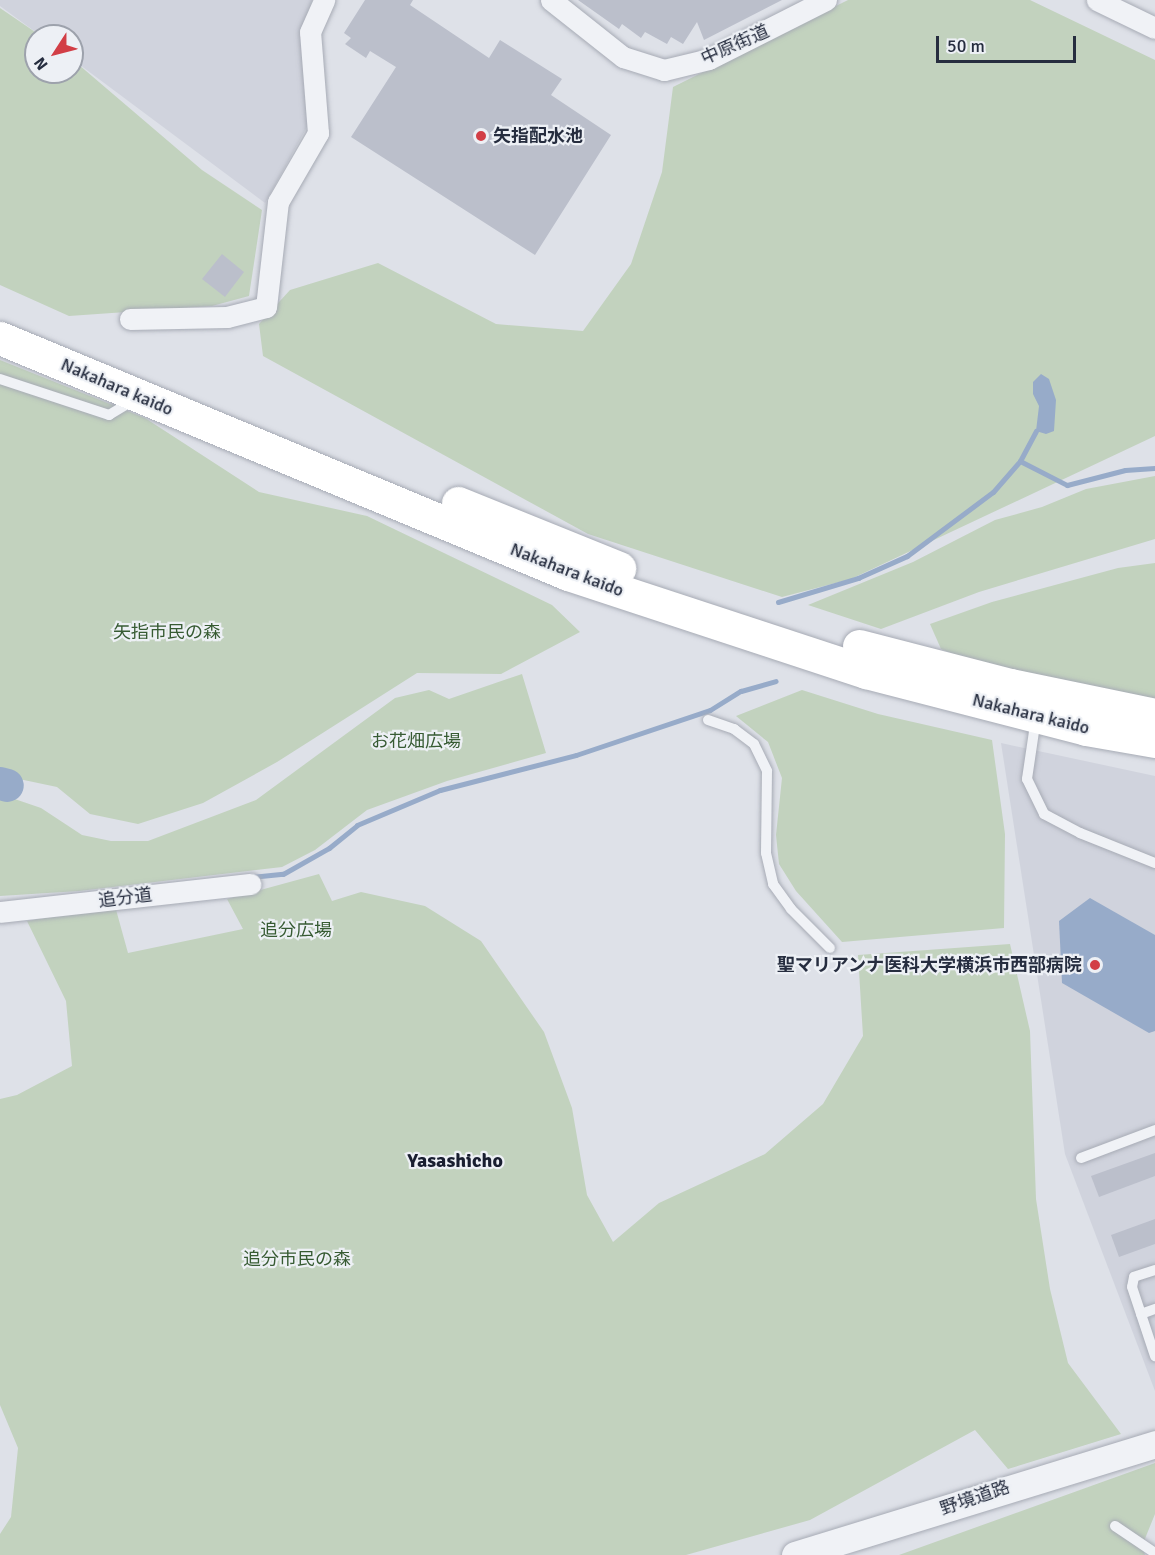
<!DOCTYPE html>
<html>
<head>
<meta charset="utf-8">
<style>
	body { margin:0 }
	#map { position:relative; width:1155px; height:1555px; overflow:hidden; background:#dee1e8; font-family:Signika,"Noto Sans JP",sans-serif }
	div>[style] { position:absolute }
	.built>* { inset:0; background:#d0d3dd }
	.green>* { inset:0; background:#c2d2be }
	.water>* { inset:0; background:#97abc9 }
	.stream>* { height:5px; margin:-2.5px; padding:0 2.5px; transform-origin:2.5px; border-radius:2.5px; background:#97abc9 }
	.river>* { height:33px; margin:-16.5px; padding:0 16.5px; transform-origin:16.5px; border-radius:16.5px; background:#97abc9 }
	.building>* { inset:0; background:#bbbfcb }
	.roads { filter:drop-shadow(0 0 2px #a7abb5) drop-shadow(0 0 2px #a7abb5) }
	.service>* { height:10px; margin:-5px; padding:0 5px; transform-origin:5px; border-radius:5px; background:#f0f2f6 }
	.minor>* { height:21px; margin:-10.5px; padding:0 10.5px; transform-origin:10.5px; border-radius:10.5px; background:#f0f2f6 }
	.tertiary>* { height:27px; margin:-13.5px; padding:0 13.5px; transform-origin:13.5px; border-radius:13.5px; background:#f0f2f6 }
	.primary>* { height:33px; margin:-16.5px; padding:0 16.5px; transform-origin:16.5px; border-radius:16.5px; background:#fff }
	.dots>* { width:16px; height:16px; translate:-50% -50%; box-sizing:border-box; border:3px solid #edf0f5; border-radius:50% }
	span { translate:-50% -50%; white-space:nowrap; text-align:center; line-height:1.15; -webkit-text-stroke:4.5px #edf0f5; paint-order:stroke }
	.street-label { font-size:18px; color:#262d3f }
	.poi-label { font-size:18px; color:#262d3f; font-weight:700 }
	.left { translate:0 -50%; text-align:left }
	.right { translate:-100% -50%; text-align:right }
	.park-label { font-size:18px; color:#375b33 }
	.neighbourhood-label { font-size:20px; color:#191e30; font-weight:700 }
	.north { position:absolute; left:24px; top:24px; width:60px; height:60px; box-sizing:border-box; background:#edf0f5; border:2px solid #9da2ac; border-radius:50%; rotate:234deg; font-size:16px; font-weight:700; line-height:24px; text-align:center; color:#262d3f }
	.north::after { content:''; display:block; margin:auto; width:21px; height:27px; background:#d23e46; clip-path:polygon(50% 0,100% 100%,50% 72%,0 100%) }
	.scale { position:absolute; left:936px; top:36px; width:140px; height:27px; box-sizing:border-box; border:3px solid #262d3f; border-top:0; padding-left:8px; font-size:18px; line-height:21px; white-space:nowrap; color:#262d3f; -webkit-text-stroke:4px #edf0f5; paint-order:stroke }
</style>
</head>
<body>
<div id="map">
	<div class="built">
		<div style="clip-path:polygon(0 0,312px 0,301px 43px,308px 125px,263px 207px,265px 203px,72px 59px,72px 36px,41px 36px,0 6px)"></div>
		<div style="clip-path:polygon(1001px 743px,1155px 776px,1155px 1391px,1065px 1154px)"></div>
	</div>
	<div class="green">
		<div style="clip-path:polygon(848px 0,1030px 0,1155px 60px,1155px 436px,851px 579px,782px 597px,588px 534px,263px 356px,259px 324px,290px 290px,378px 263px,496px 324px,583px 331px,631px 264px,662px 172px,673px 87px)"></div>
		<div style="clip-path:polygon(0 8px,41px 36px,36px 36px,36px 72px,72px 72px,72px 59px,202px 170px,262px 210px,249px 296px,212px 306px,69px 316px,0 285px)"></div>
		<div style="clip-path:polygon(0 360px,145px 418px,259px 492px,367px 516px,552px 605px,580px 632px,501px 674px,417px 673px,277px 762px,203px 803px,138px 824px,90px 814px,57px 787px,0 775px)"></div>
		<div style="clip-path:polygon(1155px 476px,1155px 539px,979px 592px,881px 629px,808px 605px,913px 562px,995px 520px,1042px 507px,1086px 489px)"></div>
		<div style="clip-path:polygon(1155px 563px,1155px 701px,990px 669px,941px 649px,930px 624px,992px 602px,1118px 568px)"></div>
		<div style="clip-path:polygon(522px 674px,546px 753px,447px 781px,367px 810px,315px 850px,282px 867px,79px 891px,0 896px,0 794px,41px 808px,82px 835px,111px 841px,148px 841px,256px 800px,395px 698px,429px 690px,449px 699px)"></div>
		<div style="clip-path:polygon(802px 690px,878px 714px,992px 740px,1005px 834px,1004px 928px,842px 942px,796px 891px,779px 864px,776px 835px,782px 778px,768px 742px,736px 716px)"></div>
		<div style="clip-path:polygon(319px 874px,332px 901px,361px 892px,425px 906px,481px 941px,544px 1032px,572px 1108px,587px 1195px,613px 1242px,659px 1203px,765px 1154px,823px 1104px,863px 1036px,858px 955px,1010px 944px,1030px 1031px,1036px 1199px,1050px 1289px,1068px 1363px,1121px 1434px,1008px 1469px,975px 1430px,810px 1520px,686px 1555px,0 1555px,0 1534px,11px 1517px,18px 1448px,0 1405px,0 1099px,17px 1095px,72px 1066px,66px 1001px,27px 921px,115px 906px,128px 953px,243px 929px,227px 899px)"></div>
		<div style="clip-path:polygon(1155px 1463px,1155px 1514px,1142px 1546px,1145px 1555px,899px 1555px)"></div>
	</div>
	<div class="water">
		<div style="clip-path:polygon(1041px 374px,1049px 379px,1056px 400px,1054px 431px,1046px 434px,1036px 431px,1039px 406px,1033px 394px,1033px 382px)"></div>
		<div style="clip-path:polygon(1090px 898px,1155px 935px,1155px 1031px,1149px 1033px,1062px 983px,1059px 921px)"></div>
	</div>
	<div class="stream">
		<div style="left:1020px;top:461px;width:34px;rotate:-62deg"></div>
		<div style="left:778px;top:602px;width:84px;rotate:-16.7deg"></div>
		<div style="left:858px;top:578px;width:54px;rotate:-24.2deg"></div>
		<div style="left:907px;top:556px;width:107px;rotate:-36.7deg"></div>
		<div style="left:993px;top:492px;width:41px;rotate:-48.9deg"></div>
		<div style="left:1020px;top:461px;width:53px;rotate:27.1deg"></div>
		<div style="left:1067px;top:485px;width:60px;rotate:-14.5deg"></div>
		<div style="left:1125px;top:470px;width:30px;rotate:-4deg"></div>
		<div style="left:252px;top:877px;width:31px;rotate:-6deg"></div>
		<div style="left:283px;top:874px;width:53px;rotate:-29.5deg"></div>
		<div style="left:329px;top:848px;width:36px;rotate:-39deg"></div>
		<div style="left:357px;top:825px;width:90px;rotate:-22.9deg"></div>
		<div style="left:440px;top:790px;width:140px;rotate:-14.4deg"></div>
		<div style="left:576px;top:755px;width:141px;rotate:-18.6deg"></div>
		<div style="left:710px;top:710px;width:36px;rotate:-32deg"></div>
		<div style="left:741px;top:691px;width:36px;rotate:-16deg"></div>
	</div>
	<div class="river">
		<div style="left:0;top:783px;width:7px;rotate:16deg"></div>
	</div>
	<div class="building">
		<div style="clip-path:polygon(365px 0,413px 0,410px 5px,489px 58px,500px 40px,562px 79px,551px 95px,611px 135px,535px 255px,351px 137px,396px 67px,370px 51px,366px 58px,345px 44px,351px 38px,344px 33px)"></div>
		<div style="clip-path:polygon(578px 0,782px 0,704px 40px,697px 22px,683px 44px,671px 37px,667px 44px,645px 32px,641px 38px,622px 24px,619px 29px)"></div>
		<div style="clip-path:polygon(222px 254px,244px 272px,225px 297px,202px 279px)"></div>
		<div style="clip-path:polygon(1155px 1153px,1155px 1176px,1099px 1197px,1091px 1176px)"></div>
		<div style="clip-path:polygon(1155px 1219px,1155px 1244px,1119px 1257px,1111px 1235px)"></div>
	</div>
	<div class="roads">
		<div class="service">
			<div style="left:0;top:379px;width:115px;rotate:18.3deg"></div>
			<div style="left:109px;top:415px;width:29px;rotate:-31deg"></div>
			<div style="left:1036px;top:718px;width:62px;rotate:98.4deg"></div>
			<div style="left:1027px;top:779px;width:39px;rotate:64deg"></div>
			<div style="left:1044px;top:814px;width:41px;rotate:27.8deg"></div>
			<div style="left:1080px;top:833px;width:81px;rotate:21.8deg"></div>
			<div style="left:708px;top:720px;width:28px;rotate:19deg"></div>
			<div style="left:734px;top:729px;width:25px;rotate:37deg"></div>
			<div style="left:754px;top:744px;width:30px;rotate:64deg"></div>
			<div style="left:767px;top:771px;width:82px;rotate:90.7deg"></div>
			<div style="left:766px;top:853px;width:32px;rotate:77deg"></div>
			<div style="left:773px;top:884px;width:31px;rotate:54deg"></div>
			<div style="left:791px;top:909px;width:55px;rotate:45deg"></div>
			<div style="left:1081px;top:1158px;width:79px;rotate:-20.7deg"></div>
			<div style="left:1155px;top:1270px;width:22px;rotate:162deg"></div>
			<div style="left:1134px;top:1277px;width:10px;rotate:101deg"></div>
			<div style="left:1132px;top:1287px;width:73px;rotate:71.6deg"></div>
			<div style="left:1141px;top:1314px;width:15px;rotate:-20deg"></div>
			<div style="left:1115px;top:1526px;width:48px;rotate:34deg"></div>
		</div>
		<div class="minor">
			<div style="left:551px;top:0;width:92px;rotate:38.4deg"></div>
			<div style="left:623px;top:57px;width:43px;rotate:17.6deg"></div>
			<div style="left:664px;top:70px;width:46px;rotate:-13.7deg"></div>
			<div style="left:709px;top:59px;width:131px;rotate:-26.8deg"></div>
			<div style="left:1097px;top:0;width:64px;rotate:25.8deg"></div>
			<div style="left:130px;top:319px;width:97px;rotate:-1.2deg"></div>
			<div style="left:227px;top:317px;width:40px;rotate:-14.4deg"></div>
			<div style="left:266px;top:307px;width:106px;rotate:-83.5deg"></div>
			<div style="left:278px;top:202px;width:80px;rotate:-59.9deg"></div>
			<div style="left:318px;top:133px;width:101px;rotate:-94.5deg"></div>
			<div style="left:310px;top:32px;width:35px;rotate:-66deg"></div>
			<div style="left:0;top:912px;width:252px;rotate:-6.4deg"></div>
		</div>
		<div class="tertiary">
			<div style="left:795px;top:1555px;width:377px;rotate:-17.1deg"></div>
		</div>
		<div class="primary">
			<div style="left:0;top:338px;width:615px;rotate:22.56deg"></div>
			<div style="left:568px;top:574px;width:314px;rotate:18.2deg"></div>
			<div style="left:866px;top:672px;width:227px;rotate:14.5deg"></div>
			<div style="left:1086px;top:729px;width:70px;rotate:9.9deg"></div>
			<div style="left:458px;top:503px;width:174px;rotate:22deg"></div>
			<div style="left:859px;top:646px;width:156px;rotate:14.5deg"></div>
			<div style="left:1010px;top:685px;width:148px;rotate:11.7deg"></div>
		</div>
	</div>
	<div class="dots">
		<div style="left:481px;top:136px;background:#d23e46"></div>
		<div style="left:1095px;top:965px;background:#d23e46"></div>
	</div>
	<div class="street-label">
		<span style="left:735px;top:45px;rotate:-24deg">中原街道</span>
		<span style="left:117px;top:387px;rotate:23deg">Nakahara kaido</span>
		<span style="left:567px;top:570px;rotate:21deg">Nakahara kaido</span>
		<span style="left:1031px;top:714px;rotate:14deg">Nakahara kaido</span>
		<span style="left:125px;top:898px;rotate:-7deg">追分道</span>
		<span style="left:975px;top:1498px;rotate:-19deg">野境道路</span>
	</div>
	<div class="poi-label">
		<span class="left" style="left:493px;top:136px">矢指配水池</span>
		<span class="right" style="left:1082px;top:965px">聖マリアンナ医科大学横浜市西部病院</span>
	</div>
	<div class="park-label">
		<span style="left:167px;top:632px">矢指市民の森</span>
		<span style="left:416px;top:741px">お花畑広場</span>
		<span style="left:296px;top:930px">追分広場</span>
		<span style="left:297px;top:1259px">追分市民の森</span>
	</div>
	<div class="neighbourhood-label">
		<span style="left:455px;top:1160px">Yasashicho</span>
	</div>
	<div class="north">N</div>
	<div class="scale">50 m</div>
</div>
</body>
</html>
